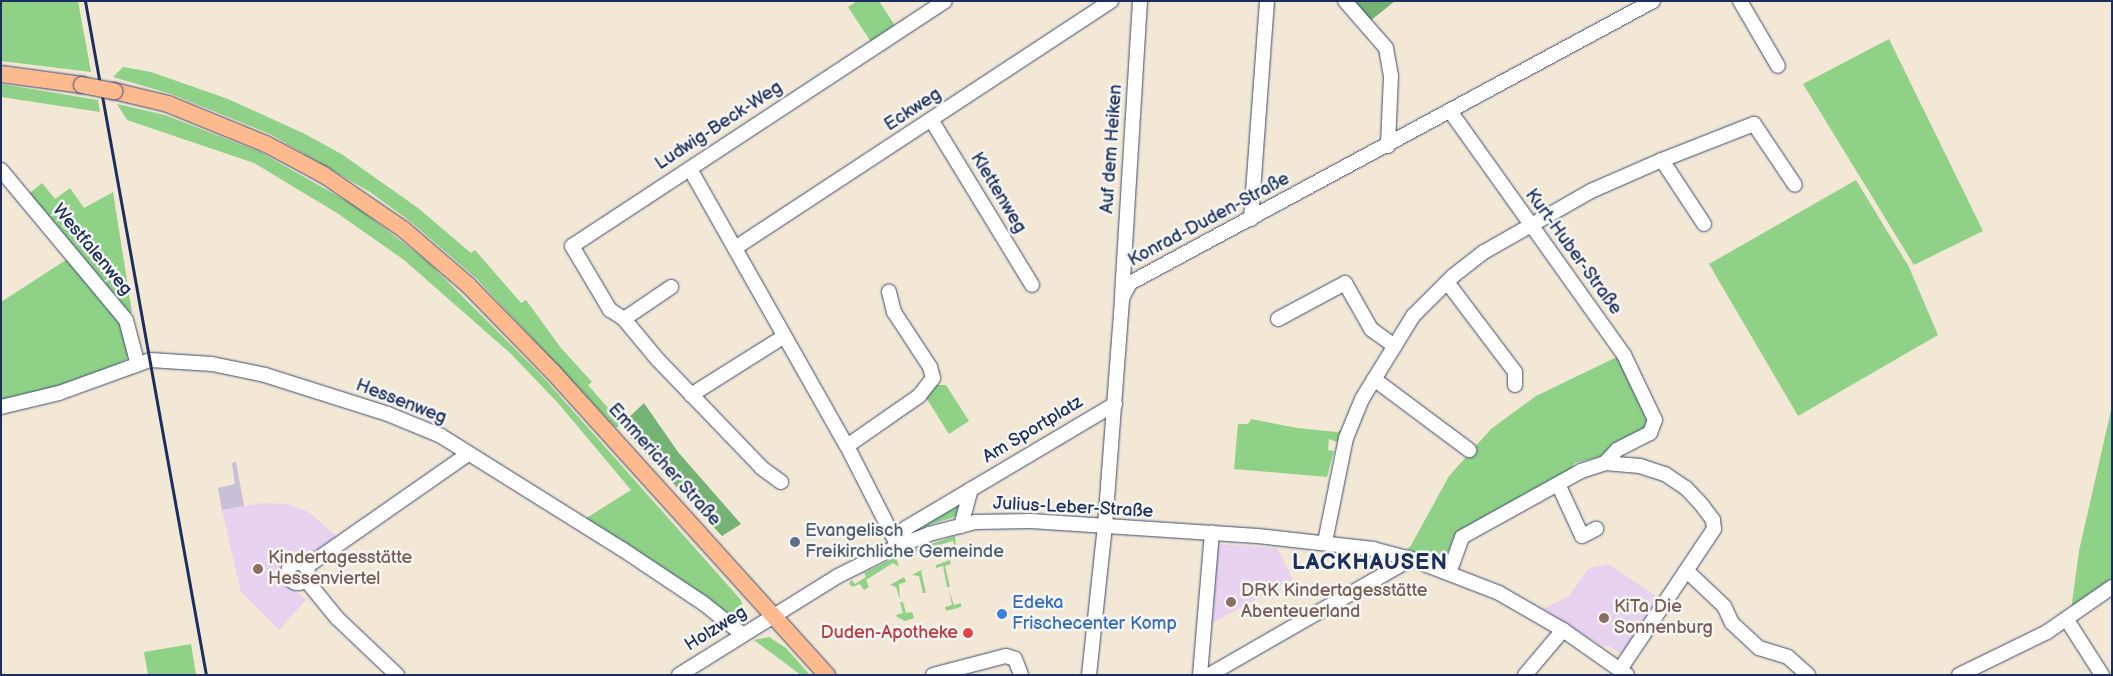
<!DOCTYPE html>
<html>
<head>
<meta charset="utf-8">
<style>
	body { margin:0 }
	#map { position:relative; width:2113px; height:676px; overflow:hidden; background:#f3e8d6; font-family:"Balsamiq Sans",sans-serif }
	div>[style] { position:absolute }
	.built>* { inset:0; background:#e7d2ef }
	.industrial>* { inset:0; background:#c8bfd8 }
	.green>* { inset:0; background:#90d188 }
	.forest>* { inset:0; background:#74b374 }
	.roads { filter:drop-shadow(0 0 1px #3b4b70) drop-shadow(0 0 1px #3b4b70) }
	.minor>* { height:14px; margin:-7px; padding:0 7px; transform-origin:7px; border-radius:7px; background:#fff }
	.minor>.ring { margin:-7px; padding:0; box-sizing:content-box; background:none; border:14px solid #fff; border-radius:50% }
	.major>* { height:16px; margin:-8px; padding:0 8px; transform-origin:8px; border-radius:8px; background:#fcba8e }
	.rail>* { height:3px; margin:-1.5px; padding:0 1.5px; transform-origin:1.5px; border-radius:1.5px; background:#1b2f5e }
	.bridges { filter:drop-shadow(0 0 1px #3b4b70) drop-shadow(0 0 1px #3b4b70) }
	.major-bridge>* { height:16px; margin:-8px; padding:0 8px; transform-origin:8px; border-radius:8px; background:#fcba8e }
	.dots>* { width:14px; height:14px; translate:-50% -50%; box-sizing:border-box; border:2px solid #f6f6f2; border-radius:50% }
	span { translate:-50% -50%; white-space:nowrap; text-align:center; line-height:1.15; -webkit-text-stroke:5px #f6f6f2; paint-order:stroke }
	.street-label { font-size:18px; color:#1b2f5e }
	.service-label { font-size:18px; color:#4e5e75 }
	.left { translate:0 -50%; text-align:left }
	.education-label { font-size:18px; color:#785e54 }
	.shop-label { font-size:18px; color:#366cbe }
	.health-label { font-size:18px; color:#be3a42 }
	.right { translate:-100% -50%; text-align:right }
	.district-label { font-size:22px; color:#1b2f5e; font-weight:700; letter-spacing:1px }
	.frame { position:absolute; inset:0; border:2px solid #1b2f5e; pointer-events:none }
</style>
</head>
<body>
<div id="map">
	<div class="built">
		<div style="clip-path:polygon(262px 503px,287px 504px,309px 512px,337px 537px,306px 559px,291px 559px,283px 566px,284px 582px,306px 600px,279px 630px,241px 592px,222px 510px)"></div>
		<div style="clip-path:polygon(1221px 544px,1277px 548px,1293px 579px,1209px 625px,1216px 548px)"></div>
		<div style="clip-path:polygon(1608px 564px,1662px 600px,1627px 650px,1621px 654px,1609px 646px,1602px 646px,1543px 609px,1569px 596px,1589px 568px)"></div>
	</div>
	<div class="industrial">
		<div style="clip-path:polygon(236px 462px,244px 506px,222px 510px,218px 488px,235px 484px,232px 463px)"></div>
	</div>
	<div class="green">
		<div style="clip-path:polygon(1px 1px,78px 1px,91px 72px,1px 61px)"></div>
		<div style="clip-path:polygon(857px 1px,879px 1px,897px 29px,873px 45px,848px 7px)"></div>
		<div style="clip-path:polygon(1889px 39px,1983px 231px,1914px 265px,1803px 84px)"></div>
		<div style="clip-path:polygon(123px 67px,151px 72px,228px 99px,305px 134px,343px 155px,418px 208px,471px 253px,475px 250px,521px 303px,526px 300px,561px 348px,592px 382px,588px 385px,622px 424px,616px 428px,476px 278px,411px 222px,370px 192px,270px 134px,171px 94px,113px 77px)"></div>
		<div style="clip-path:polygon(1px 84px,98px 100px,100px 112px,1px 97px)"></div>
		<div style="clip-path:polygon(117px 104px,165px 115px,260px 152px,357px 207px,428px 262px,542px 376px,741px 600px,743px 608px,737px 621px,710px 599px,583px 520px,631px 490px,558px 403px,511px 354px,404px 260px,337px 213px,254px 163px,127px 120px)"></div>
		<div style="clip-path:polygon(1856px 180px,1909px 267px,1938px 335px,1798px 416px,1709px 264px)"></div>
		<div style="clip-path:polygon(42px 183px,55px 199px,70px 188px,84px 208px,113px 192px,132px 312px,127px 315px,27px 195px)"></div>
		<div style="clip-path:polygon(69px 258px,120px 320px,129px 349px,127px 359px,92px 378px,1px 403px,1px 302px)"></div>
		<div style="clip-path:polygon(1621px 355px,1649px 419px,1647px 429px,1611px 454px,1575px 463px,1569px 472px,1464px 528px,1453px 539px,1444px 564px,1406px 549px,1410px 547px,1449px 476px,1491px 429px,1536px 396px)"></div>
		<div style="clip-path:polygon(934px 385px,946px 385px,969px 421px,949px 434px,925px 396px)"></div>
		<div style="clip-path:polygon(2112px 406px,2112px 582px,2071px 610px,2079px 551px)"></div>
		<div style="clip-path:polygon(1251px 419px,1297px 428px,1337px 432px,1342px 430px,1337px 442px,1329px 439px,1328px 450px,1334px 451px,1327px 477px,1234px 469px,1238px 424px,1248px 424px)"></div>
		<div style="clip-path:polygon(958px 505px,961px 507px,957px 516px,910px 531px)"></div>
		<div style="clip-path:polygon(955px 536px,956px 549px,953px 541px,932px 547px,913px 553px,915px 561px,910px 551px)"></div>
		<div style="clip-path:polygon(896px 557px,899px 567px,893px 563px,866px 580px,869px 587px,864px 590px,860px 584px,852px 587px,849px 583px,852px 580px,855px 584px,866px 577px,864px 573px)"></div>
		<div style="clip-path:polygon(950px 560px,951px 564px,945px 566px,950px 587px,947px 587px,943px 566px,936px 568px,936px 565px)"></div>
		<div style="clip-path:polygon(927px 567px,921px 571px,926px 593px,923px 593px,919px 576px,912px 575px)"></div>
		<div style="clip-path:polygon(904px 577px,906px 582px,899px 584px,900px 600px,896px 587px,890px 585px)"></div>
		<div style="clip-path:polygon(949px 591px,954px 605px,961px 603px,961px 607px,946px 611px,945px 607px,952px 605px)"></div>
		<div style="clip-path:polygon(900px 602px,903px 602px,906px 613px,912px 612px,914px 618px,905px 621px,897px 617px,896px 615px,903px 613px)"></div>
		<div style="clip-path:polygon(769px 637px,786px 648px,810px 675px,801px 675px,754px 640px)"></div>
		<div style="clip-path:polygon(191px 644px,196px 675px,148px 675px,144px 652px)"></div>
	</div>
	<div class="forest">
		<div style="clip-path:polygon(1352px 1px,1395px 1px,1370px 21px)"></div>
		<div style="clip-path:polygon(644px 403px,678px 452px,741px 524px,722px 536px,628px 435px,629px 431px,622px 424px)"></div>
	</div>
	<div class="roads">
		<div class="minor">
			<div style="left:1345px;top:1px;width:62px;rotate:48.9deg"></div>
			<div style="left:1386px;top:48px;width:28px;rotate:80deg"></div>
			<div style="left:1391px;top:76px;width:70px;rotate:92.5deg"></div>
			<div style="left:1740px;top:1px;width:75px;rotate:59.7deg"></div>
			<div style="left:1450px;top:111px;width:300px;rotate:54.5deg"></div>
			<div style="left:1624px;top:355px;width:72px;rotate:64.5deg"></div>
			<div style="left:1655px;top:420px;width:14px;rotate:111deg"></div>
			<div style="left:1650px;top:433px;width:37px;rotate:153deg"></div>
			<div style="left:1617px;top:450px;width:18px;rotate:133deg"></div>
			<div style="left:932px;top:121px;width:192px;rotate:58.6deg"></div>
			<div style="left:690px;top:169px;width:318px;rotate:60.5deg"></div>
			<div style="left:847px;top:446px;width:112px;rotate:63deg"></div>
			<div style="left:1px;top:170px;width:195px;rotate:50.2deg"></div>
			<div style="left:126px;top:320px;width:43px;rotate:75.3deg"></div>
			<div style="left:1251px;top:219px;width:219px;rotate:-85.8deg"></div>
			<div style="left:1704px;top:224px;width:77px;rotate:-123.3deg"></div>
			<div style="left:1662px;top:160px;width:99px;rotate:-21.4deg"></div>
			<div style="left:1754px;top:124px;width:73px;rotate:56.1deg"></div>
			<div style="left:735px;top:248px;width:450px;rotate:-33.3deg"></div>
			<div style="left:1447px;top:282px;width:113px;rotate:52.9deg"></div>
			<div style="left:1515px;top:372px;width:13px;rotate:90deg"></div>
			<div style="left:1122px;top:295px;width:295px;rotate:-86.5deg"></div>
			<div style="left:624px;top:319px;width:57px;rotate:-34.2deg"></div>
			<div style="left:1278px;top:319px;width:76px;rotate:-28.2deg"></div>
			<div style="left:1345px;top:283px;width:53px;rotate:60.5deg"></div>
			<div style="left:1371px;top:329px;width:29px;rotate:36deg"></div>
			<div style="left:1374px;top:379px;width:119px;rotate:36.8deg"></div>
			<div style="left:691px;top:395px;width:109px;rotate:-32.2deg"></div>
			<div style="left:1px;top:407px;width:60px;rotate:-13.6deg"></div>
			<div style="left:59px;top:393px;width:97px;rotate:-19.9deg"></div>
			<div style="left:150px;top:360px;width:62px;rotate:3.7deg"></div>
			<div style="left:212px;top:364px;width:54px;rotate:11.7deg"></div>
			<div style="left:265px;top:375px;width:129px;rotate:17.6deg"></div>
			<div style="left:388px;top:414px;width:57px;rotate:22.5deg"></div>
			<div style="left:441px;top:436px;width:213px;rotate:32deg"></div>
			<div style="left:622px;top:549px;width:97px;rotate:33.7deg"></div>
			<div style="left:703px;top:603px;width:50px;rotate:38.5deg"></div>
			<div style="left:847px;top:446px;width:88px;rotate:-34.8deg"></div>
			<div style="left:919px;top:396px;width:23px;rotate:-52deg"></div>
			<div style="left:933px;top:378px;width:11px;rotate:-105deg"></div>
			<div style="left:930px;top:367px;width:66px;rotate:-123.2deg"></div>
			<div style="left:894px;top:312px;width:21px;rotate:-104deg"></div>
			<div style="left:781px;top:482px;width:24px;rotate:-144deg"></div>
			<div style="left:762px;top:468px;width:150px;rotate:-133.9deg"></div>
			<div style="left:658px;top:360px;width:53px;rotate:-129.7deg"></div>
			<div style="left:624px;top:319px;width:17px;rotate:-147deg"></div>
			<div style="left:610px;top:310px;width:74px;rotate:-120.7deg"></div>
			<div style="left:572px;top:246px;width:446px;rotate:-33.3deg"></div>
			<div style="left:1558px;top:484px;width:57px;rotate:65.2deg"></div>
			<div style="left:1582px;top:536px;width:16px;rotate:-27deg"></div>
			<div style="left:961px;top:526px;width:38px;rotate:-75deg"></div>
			<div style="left:1325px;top:542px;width:106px;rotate:-78.6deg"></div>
			<div style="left:1346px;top:438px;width:42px;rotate:-67.7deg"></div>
			<div style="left:1362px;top:399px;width:97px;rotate:-58.4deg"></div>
			<div style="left:1413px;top:316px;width:57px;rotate:-45deg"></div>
			<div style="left:1453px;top:276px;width:39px;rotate:-38deg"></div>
			<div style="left:1484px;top:252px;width:123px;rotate:-29.7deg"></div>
			<div style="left:1591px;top:191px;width:77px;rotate:-23.6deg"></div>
			<div style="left:898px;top:546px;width:20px;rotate:-66deg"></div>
			<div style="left:906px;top:528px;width:243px;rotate:-30.7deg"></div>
			<div class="ring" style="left:288px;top:563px;width:6px;height:6px"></div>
			<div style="left:306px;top:567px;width:198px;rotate:-34.9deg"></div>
			<div style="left:1688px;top:572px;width:50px;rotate:43.4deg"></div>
			<div style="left:1724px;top:606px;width:19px;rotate:65deg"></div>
			<div style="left:1732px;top:623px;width:37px;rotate:43deg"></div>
			<div style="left:1759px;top:648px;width:30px;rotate:17deg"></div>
			<div style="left:1788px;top:657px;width:27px;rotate:42deg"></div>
			<div style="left:1449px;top:573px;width:38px;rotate:-70deg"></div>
			<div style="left:1462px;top:537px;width:136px;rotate:-29deg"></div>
			<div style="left:1581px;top:471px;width:25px;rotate:-18deg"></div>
			<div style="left:1605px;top:463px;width:35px;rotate:5deg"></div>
			<div style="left:1640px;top:466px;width:26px;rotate:18deg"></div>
			<div style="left:1665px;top:474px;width:25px;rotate:34deg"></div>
			<div style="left:1686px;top:488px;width:22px;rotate:47deg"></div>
			<div style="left:1701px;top:504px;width:20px;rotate:53deg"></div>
			<div style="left:1713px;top:520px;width:9px;rotate:84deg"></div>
			<div style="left:1714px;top:529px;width:167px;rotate:123.8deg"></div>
			<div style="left:306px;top:580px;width:49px;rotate:50.8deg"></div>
			<div style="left:337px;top:618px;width:83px;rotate:43.5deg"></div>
			<div style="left:2067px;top:620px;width:65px;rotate:57.5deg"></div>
			<div style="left:679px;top:675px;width:187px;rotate:-31.9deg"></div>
			<div style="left:838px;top:576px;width:67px;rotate:-26.6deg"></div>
			<div style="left:898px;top:546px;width:33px;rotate:-21deg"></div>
			<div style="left:929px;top:534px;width:48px;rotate:-14.6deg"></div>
			<div style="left:975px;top:522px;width:56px;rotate:-1deg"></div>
			<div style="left:1031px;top:521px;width:227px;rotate:3.8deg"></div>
			<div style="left:1258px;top:536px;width:116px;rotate:6.4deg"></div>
			<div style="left:1373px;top:549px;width:39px;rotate:15deg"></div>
			<div style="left:1411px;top:559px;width:94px;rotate:21.1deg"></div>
			<div style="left:1499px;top:593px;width:74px;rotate:30deg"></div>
			<div style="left:1563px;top:630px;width:78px;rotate:35.1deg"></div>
			<div style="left:933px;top:675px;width:75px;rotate:-14.6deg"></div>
			<div style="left:1006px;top:656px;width:9px;rotate:18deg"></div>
			<div style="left:1015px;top:659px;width:17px;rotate:69deg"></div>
			<div style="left:1089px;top:675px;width:150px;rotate:-83.9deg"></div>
			<div style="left:1105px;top:526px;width:229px;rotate:-85.7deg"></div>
			<div style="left:1122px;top:298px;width:17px;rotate:-62deg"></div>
			<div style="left:1130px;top:283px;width:594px;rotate:-28.33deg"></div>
			<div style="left:1200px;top:675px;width:143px;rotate:-85.2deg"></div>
			<div style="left:1209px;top:675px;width:233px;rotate:-29.9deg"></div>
			<div style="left:1525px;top:675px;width:59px;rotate:-49.8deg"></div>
			<div style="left:1959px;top:675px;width:98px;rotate:-26deg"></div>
			<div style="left:2047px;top:632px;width:79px;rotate:-34.7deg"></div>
		</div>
		<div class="major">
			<div style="left:1px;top:74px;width:82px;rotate:7.7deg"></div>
			<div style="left:114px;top:91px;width:56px;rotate:13.5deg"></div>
			<div style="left:168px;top:104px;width:106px;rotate:22.2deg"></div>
			<div style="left:266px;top:144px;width:66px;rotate:28.1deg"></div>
			<div style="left:324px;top:175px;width:96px;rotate:34.4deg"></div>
			<div style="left:403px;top:229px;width:86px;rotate:40.7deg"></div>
			<div style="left:468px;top:285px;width:122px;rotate:45.7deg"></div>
			<div style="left:553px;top:372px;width:409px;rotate:47.9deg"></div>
		</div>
	</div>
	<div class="rail">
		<div style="left:85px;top:1px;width:685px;rotate:79.82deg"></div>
	</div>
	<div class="bridges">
		<div class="major-bridge">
			<div style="left:82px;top:85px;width:33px;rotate:11deg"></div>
		</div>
	</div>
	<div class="dots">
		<div style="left:795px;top:542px;background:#5c6f8a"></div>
		<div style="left:258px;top:569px;background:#8d6e63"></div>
		<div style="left:1231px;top:602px;background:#8d6e63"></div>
		<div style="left:1002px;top:614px;background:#3f7fe0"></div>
		<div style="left:1604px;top:618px;background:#8d6e63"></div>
		<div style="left:968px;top:633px;background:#e0444e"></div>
	</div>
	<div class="street-label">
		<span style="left:913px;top:110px;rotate:-33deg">Eckweg</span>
		<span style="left:719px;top:126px;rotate:-33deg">Ludwig-Beck-Weg</span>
		<span style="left:1112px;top:149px;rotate:-86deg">Auf dem Heiken</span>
		<span style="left:998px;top:193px;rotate:59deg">Klettenweg</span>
		<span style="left:1209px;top:220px;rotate:-28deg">Konrad-Duden-Straße</span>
		<span style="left:92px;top:250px;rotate:50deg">Westfalenweg</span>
		<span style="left:1573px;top:252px;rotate:54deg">Kurt-Huber-Straße</span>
		<span style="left:401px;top:402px;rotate:21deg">Hessenweg</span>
		<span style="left:1033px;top:430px;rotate:-31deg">Am Sportplatz</span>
		<span style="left:664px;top:465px;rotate:48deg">Emmericher Straße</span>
		<span style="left:1073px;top:508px;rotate:3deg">Julius-Leber-Straße</span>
		<span style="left:716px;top:629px;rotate:-32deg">Holzweg</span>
	</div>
	<div class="service-label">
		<span class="left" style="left:805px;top:542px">Evangelisch<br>Freikirchliche Gemeinde</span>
	</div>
	<div class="education-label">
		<span class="left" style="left:268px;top:569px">Kindertagesstätte<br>Hessenviertel</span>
		<span class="left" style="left:1241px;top:602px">DRK Kindertagesstätte<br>Abenteuerland</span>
		<span class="left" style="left:1614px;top:618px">KiTa Die<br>Sonnenburg</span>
	</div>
	<div class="shop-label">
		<span class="left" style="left:1012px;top:614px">Edeka<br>Frischecenter Komp</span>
	</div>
	<div class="health-label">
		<span class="right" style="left:958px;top:633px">Duden-Apotheke</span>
	</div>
	<div class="district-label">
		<span style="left:1370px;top:563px">LACKHAUSEN</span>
	</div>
	<div class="frame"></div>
</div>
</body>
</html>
